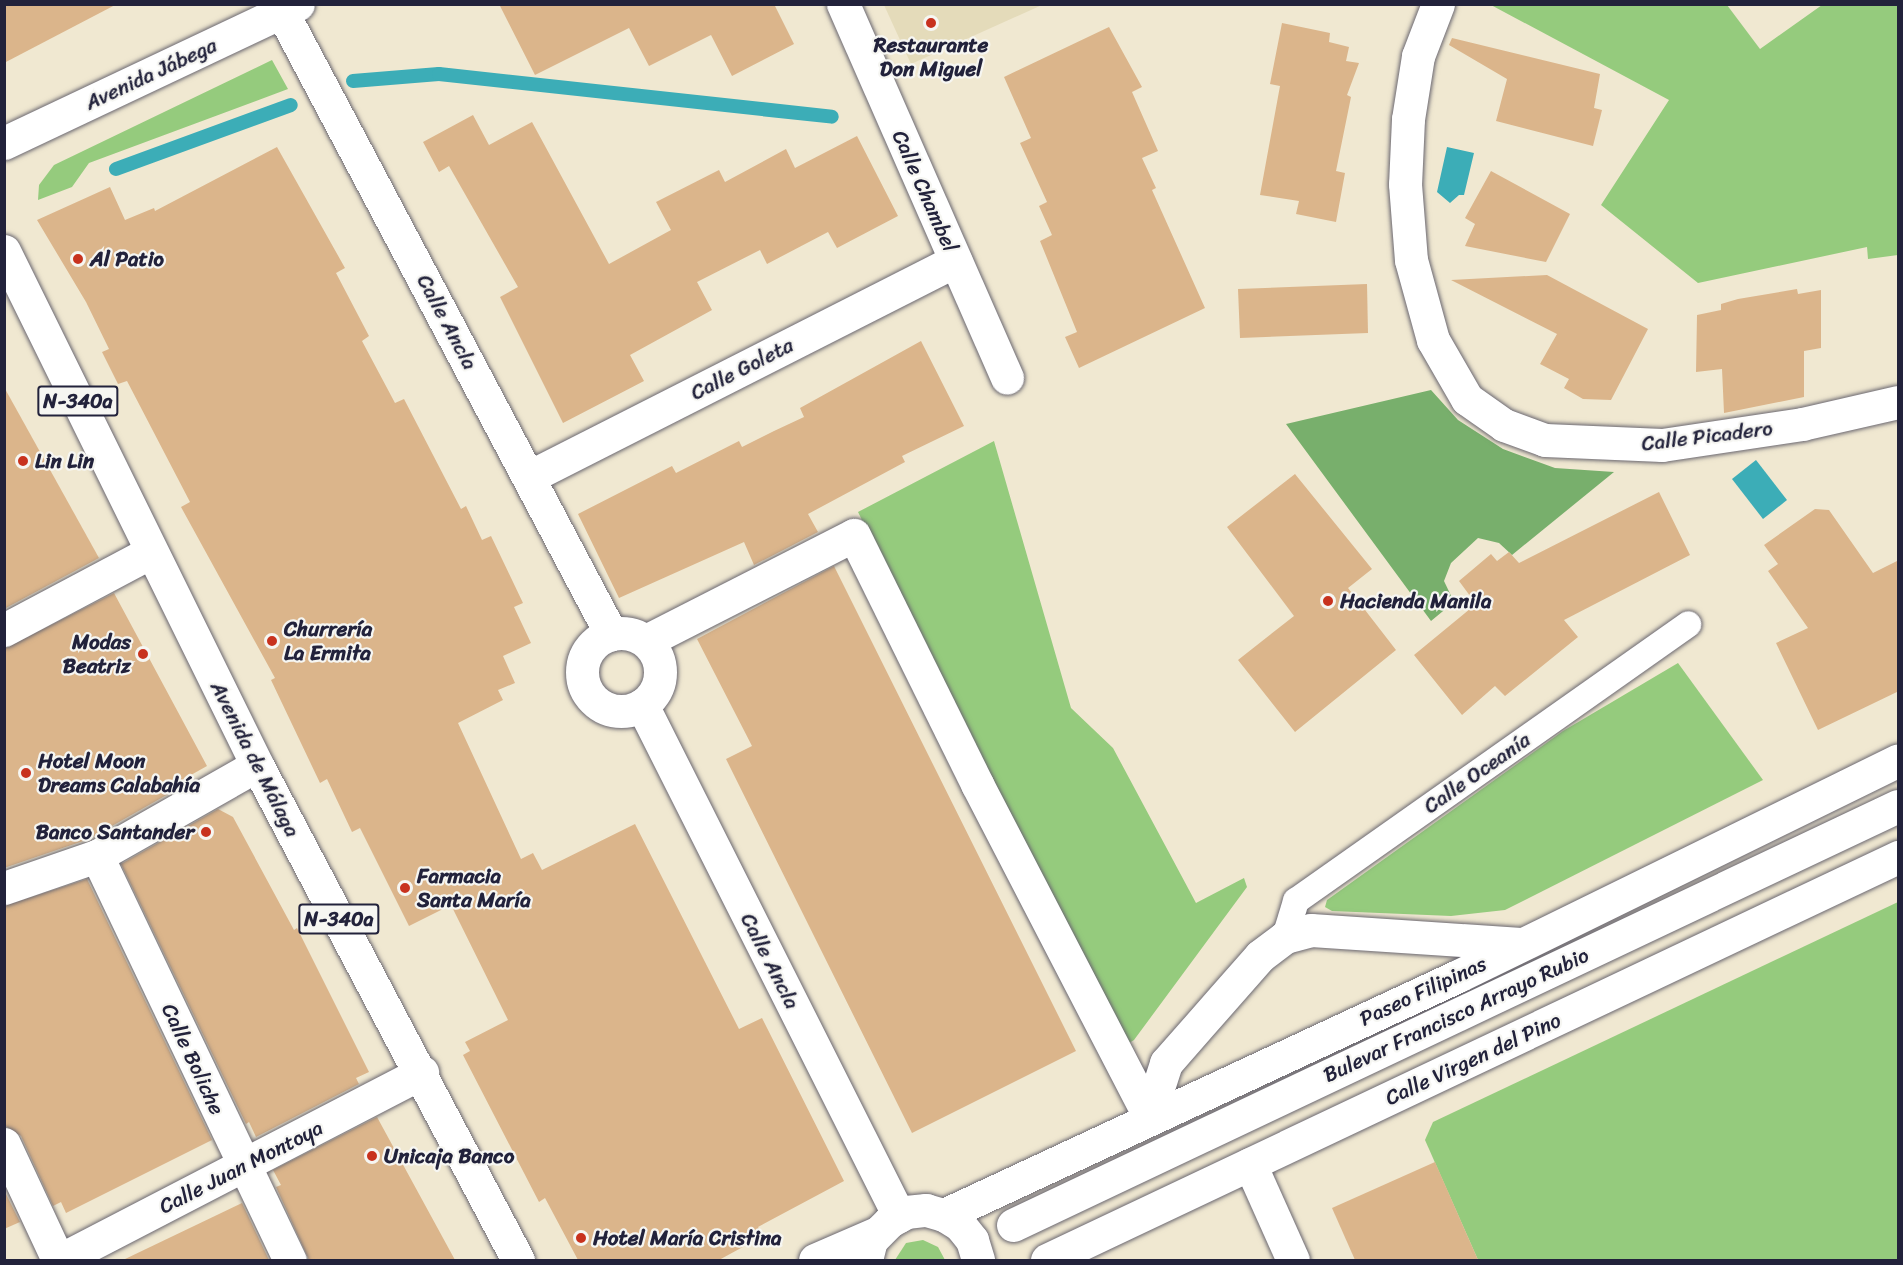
<!DOCTYPE html>
<html>
<head>
<meta charset="utf-8">
<style>
	body { margin:0 }
	#map { position:relative; width:1903px; height:1265px; overflow:hidden; background:#f0e8d1; font-family:Sriracha,sans-serif }
	div>[style] { position:absolute }
	.built>* { inset:0; background:#e4dbba }
	.green>* { inset:0; background:#95cb7d }
	.forest>* { inset:0; background:#78af6c }
	.water>* { inset:0; background:#3cadb7 }
	.stream>* { height:14px; margin:-7px; padding:0 7px; transform-origin:7px; border-radius:7px; background:#3cadb7 }
	.building>* { inset:0; background:#dbb58b }
	.roads { filter:drop-shadow(0 0 2px #6a6770) drop-shadow(0 0 2px #6a6770) }
	.service>* { height:26px; margin:-13px; padding:0 13px; transform-origin:13px; border-radius:13px; background:#fff }
	.pedestrian>* { height:33px; margin:-16.5px; padding:0 16.5px; transform-origin:16.5px; border-radius:16.5px; background:#fff }
	.minor>* { height:33px; margin:-16.5px; padding:0 16.5px; transform-origin:16.5px; border-radius:16.5px; background:#fff }
	.minor>.ring { margin:-16.5px; padding:0; box-sizing:content-box; background:none; border:33px solid #fff; border-radius:50% }
	.primary>* { height:33px; margin:-16.5px; padding:0 16.5px; transform-origin:16.5px; border-radius:16.5px; background:#fff }
	.dots>* { width:16px; height:16px; translate:-50% -50%; box-sizing:border-box; border:3px solid #f6f6f2; border-radius:50% }
	span { translate:-50% -50%; white-space:nowrap; text-align:center; line-height:1.15; -webkit-text-stroke:4.5px #f6f6f2; paint-order:stroke }
	.shield-label span { padding:2px 4px; background:#f6f6f2; border:2px solid; border-radius:4px; -webkit-text-stroke-width:0 }
	.shield-label { font-size:20px; color:#22223b; font-weight:700 }
	.poi-label { font-size:21px; color:#22223b; font-weight:700 }
	.left { translate:0 -50%; text-align:left }
	.right { translate:-100% -50%; text-align:right }
	.street-label { font-size:21px; color:#22223b }
	.frame { position:absolute; inset:0; border:6px solid #22223b; pointer-events:none }
</style>
</head>
<body>
<div id="map">
	<div class="built">
		<div style="clip-path:polygon(884px 5px,1042px 5px,911px 64px)"></div>
	</div>
	<div class="green">
		<div style="clip-path:polygon(1491px 5px,1727px 5px,1760px 49px,1822px 5px,1898px 5px,1898px 255px,1868px 259px,1867px 247px,1698px 283px,1601px 205px,1669px 100px)"></div>
		<div style="clip-path:polygon(272px 60px,288px 89px,89px 163px,72px 187px,38px 200px,39px 185px,54px 165px)"></div>
		<div style="clip-path:polygon(994px 441px,1071px 708px,1113px 748px,1196px 903px,1244px 878px,1247px 887px,1134px 1040px,1124px 1046px,858px 512px)"></div>
		<div style="clip-path:polygon(1678px 663px,1763px 780px,1505px 910px,1451px 916px,1332px 911px,1325px 907px,1327px 900px,1563px 731px)"></div>
		<div style="clip-path:polygon(1898px 902px,1898px 1260px,1478px 1260px,1425px 1140px,1433px 1122px)"></div>
		<div style="clip-path:polygon(923px 1240px,938px 1247px,945px 1260px,895px 1260px,906px 1243px)"></div>
	</div>
	<div class="forest">
		<div style="clip-path:polygon(1431px 390px,1458px 420px,1503px 449px,1555px 468px,1614px 472px,1512px 555px,1499px 543px,1478px 538px,1451px 563px,1444px 581px,1454px 602px,1431px 621px,1286px 424px)"></div>
	</div>
	<div class="water">
		<div style="clip-path:polygon(1447px 147px,1474px 153px,1464px 195px,1459px 195px,1450px 203px,1437px 192px)"></div>
		<div style="clip-path:polygon(1756px 460px,1787px 500px,1763px 519px,1732px 479px)"></div>
	</div>
	<div class="stream">
		<div style="left:353px;top:81px;width:86px;rotate:-4.7deg"></div>
		<div style="left:439px;top:74px;width:395px;rotate:6.2deg"></div>
		<div style="left:116px;top:169px;width:186px;rotate:-20.1deg"></div>
	</div>
	<div class="building">
		<div style="clip-path:polygon(4px 4px,117px 4px,4px 63px)"></div>
		<div style="clip-path:polygon(499px 4px,774px 4px,794px 44px,732px 76px,711px 35px,649px 66px,629px 28px,535px 75px)"></div>
		<div style="clip-path:polygon(1282px 23px,1330px 33px,1329px 42px,1349px 47px,1346px 61px,1359px 63px,1347px 95px,1351px 97px,1336px 171px,1345px 173px,1336px 222px,1296px 214px,1299px 201px,1260px 195px,1280px 86px,1270px 84px)"></div>
		<div style="clip-path:polygon(1109px 27px,1142px 87px,1132px 92px,1158px 151px,1142px 158px,1156px 188px,1152px 190px,1205px 308px,1079px 368px,1065px 337px,1077px 332px,1040px 241px,1052px 235px,1039px 206px,1047px 202px,1020px 143px,1031px 138px,1004px 77px)"></div>
		<div style="clip-path:polygon(1452px 38px,1600px 74px,1594px 108px,1602px 110px,1593px 146px,1496px 121px,1507px 79px,1449px 45px)"></div>
		<div style="clip-path:polygon(473px 115px,489px 145px,532px 122px,609px 264px,671px 230px,656px 202px,719px 170px,725px 182px,786px 149px,795px 168px,857px 136px,898px 216px,837px 248px,828px 232px,767px 264px,760px 250px,697px 282px,712px 310px,630px 355px,644px 381px,563px 423px,500px 297px,518px 287px,449px 166px,439px 172px,423px 142px)"></div>
		<div style="clip-path:polygon(277px 147px,345px 268px,336px 273px,369px 336px,362px 341px,395px 403px,404px 399px,461px 509px,466px 506px,482px 540px,491px 536px,523px 603px,514px 607px,531px 643px,503px 656px,515px 683px,498px 690px,503px 700px,458px 723px,521px 859px,533px 853px,542px 870px,635px 824px,739px 1029px,762px 1018px,844px 1181px,758px 1227px,763px 1236px,719px 1260px,578px 1260px,545px 1198px,539px 1202px,463px 1055px,470px 1051px,465px 1042px,508px 1020px,451px 905px,409px 926px,360px 828px,352px 832px,327px 779px,320px 783px,271px 680px,275px 678px,181px 507px,190px 502px,127px 381px,118px 384px,102px 352px,109px 349px,86px 302px,37px 220px,110px 187px,125px 220px,154px 208px,155px 211px)"></div>
		<div style="clip-path:polygon(1491px 171px,1570px 214px,1546px 262px,1465px 246px,1475px 224px,1465px 218px)"></div>
		<div style="clip-path:polygon(1547px 275px,1648px 329px,1611px 400px,1583px 399px,1564px 388px,1569px 379px,1540px 364px,1557px 334px,1451px 280px)"></div>
		<div style="clip-path:polygon(1367px 284px,1368px 333px,1240px 338px,1238px 289px)"></div>
		<div style="clip-path:polygon(1797px 289px,1798px 294px,1821px 290px,1821px 348px,1804px 351px,1804px 397px,1724px 413px,1722px 369px,1696px 372px,1697px 315px,1721px 310px,1721px 304px,1738px 299px)"></div>
		<div style="clip-path:polygon(921px 341px,964px 426px,902px 456px,905px 462px,808px 514px,818px 532px,754px 565px,744px 542px,619px 598px,578px 514px,672px 466px,676px 473px,739px 441px,742px 447px,774px 431px,804px 417px,800px 408px)"></div>
		<div style="clip-path:polygon(4px 387px,99px 558px,4px 609px)"></div>
		<div style="clip-path:polygon(1295px 474px,1372px 569px,1348px 588px,1396px 650px,1295px 732px,1238px 660px,1294px 616px,1227px 527px)"></div>
		<div style="clip-path:polygon(1659px 492px,1690px 555px,1564px 620px,1578px 637px,1505px 696px,1495px 686px,1462px 715px,1414px 655px,1476px 604px,1459px 581px,1491px 554px,1497px 561px,1509px 552px,1519px 563px)"></div>
		<div style="clip-path:polygon(1815px 509px,1829px 510px,1873px 573px,1899px 560px,1899px 691px,1818px 730px,1776px 643px,1808px 628px,1768px 571px,1778px 564px,1764px 545px)"></div>
		<div style="clip-path:polygon(834px 566px,1076px 1051px,912px 1133px,726px 759px,752px 746px,697px 639px)"></div>
		<div style="clip-path:polygon(114px 593px,207px 766px,173px 785px,179px 788px,89px 839px,4px 868px,4px 649px)"></div>
		<div style="clip-path:polygon(218px 809px,233px 817px,294px 930px,297px 928px,369px 1072px,356px 1078px,359px 1084px,256px 1137px,249px 1122px,246px 1124px,121px 864px)"></div>
		<div style="clip-path:polygon(87px 879px,212px 1140px,66px 1213px,61px 1202px,53px 1206px,21px 1136px,4px 1125px,4px 906px)"></div>
		<div style="clip-path:polygon(377px 1117px,455px 1260px,309px 1260px,276px 1187px,281px 1185px,273px 1170px)"></div>
		<div style="clip-path:polygon(1435px 1162px,1478px 1260px,1355px 1260px,1332px 1208px)"></div>
		<div style="clip-path:polygon(4px 1190px,20px 1222px,4px 1229px)"></div>
		<div style="clip-path:polygon(242px 1203px,269px 1260px,123px 1260px)"></div>
	</div>
	<div class="roads">
		<div class="service">
			<div style="left:1285px;top:937px;width:38px;rotate:-73deg"></div>
			<div style="left:1296px;top:901px;width:480px;rotate:-35.2deg"></div>
		</div>
		<div class="pedestrian">
			<div style="left:646px;top:641px;width:233px;rotate:-27deg"></div>
			<div style="left:854px;top:535px;width:278px;rotate:63.7deg"></div>
			<div style="left:977px;top:784px;width:374px;rotate:62.6deg"></div>
			<div style="left:1013px;top:1225px;width:979px;rotate:-25.34deg"></div>
		</div>
		<div class="minor">
			<div style="left:843px;top:4px;width:408px;rotate:66.3deg"></div>
			<div style="left:1438px;top:4px;width:56px;rotate:111deg"></div>
			<div style="left:1418px;top:56px;width:64px;rotate:99deg"></div>
			<div style="left:1408px;top:119px;width:65px;rotate:92.6deg"></div>
			<div style="left:1405px;top:184px;width:76px;rotate:85.5deg"></div>
			<div style="left:1411px;top:260px;width:83px;rotate:74.6deg"></div>
			<div style="left:1433px;top:340px;width:68px;rotate:60deg"></div>
			<div style="left:1467px;top:399px;width:45px;rotate:35.1deg"></div>
			<div style="left:1504px;top:425px;width:44px;rotate:20.1deg"></div>
			<div style="left:1545px;top:440px;width:117px;rotate:2.4deg"></div>
			<div style="left:1662px;top:445px;width:142px;rotate:-8.5deg"></div>
			<div style="left:1802px;top:424px;width:98px;rotate:-12.9deg"></div>
			<div style="left:282px;top:12px;width:704px;rotate:62.12deg"></div>
			<div style="left:4px;top:143px;width:325px;rotate:-25.3deg"></div>
			<div style="left:529px;top:477px;width:478px;rotate:-26.9deg"></div>
			<div style="left:4px;top:630px;width:166px;rotate:-28deg"></div>
			<div class="ring" style="left:582px;top:633px;width:45px;height:45px"></div>
			<div style="left:642px;top:705px;width:572px;rotate:63.3deg"></div>
			<div style="left:97px;top:856px;width:448px;rotate:64.5deg"></div>
			<div style="left:4px;top:888px;width:98px;rotate:-19deg"></div>
			<div style="left:97px;top:856px;width:184px;rotate:-29.6deg"></div>
			<div style="left:1149px;top:1116px;width:56px;rotate:-72.2deg"></div>
			<div style="left:1166px;top:1063px;width:142px;rotate:-48.7deg"></div>
			<div style="left:1260px;top:956px;width:31px;rotate:-37deg"></div>
			<div style="left:1285px;top:937px;width:27px;rotate:-15deg"></div>
			<div style="left:1311px;top:930px;width:210px;rotate:3.8deg"></div>
			<div style="left:4px;top:1144px;width:128px;rotate:65deg"></div>
			<div style="left:1250px;top:1164px;width:105px;rotate:65.9deg"></div>
			<div style="left:944px;top:1215px;width:567px;rotate:-24.94deg"></div>
			<div style="left:1458px;top:976px;width:490px;rotate:-26.1deg"></div>
			<div style="left:60px;top:1260px;width:408px;rotate:-27.4deg"></div>
			<div style="left:815px;top:1260px;width:68px;rotate:-23.5deg"></div>
			<div style="left:866px;top:1260px;width:21px;rotate:-76deg"></div>
			<div style="left:871px;top:1240px;width:27px;rotate:-45deg"></div>
			<div style="left:890px;top:1221px;width:18px;rotate:-29deg"></div>
			<div style="left:906px;top:1212px;width:20px;rotate:-6deg"></div>
			<div style="left:926px;top:1210px;width:19px;rotate:16deg"></div>
			<div style="left:944px;top:1215px;width:19px;rotate:32deg"></div>
			<div style="left:960px;top:1225px;width:19px;rotate:51deg"></div>
			<div style="left:972px;top:1240px;width:21px;rotate:73deg"></div>
			<div style="left:1047px;top:1260px;width:942px;rotate:-25.34deg"></div>
		</div>
		<div class="primary">
			<div style="left:4px;top:251px;width:573px;rotate:63.79deg"></div>
			<div style="left:257px;top:765px;width:560px;rotate:62.2deg"></div>
		</div>
	</div>
	<div class="dots">
		<div style="left:931px;top:23px;background:#c8321e"></div>
		<div style="left:78px;top:259px;background:#c8321e"></div>
		<div style="left:23px;top:461px;background:#c8321e"></div>
		<div style="left:1328px;top:601px;background:#c8321e"></div>
		<div style="left:272px;top:641px;background:#c8321e"></div>
		<div style="left:143px;top:654px;background:#c8321e"></div>
		<div style="left:26px;top:773px;background:#c8321e"></div>
		<div style="left:206px;top:832px;background:#c8321e"></div>
		<div style="left:405px;top:888px;background:#c8321e"></div>
		<div style="left:372px;top:1156px;background:#c8321e"></div>
		<div style="left:581px;top:1238px;background:#c8321e"></div>
	</div>
	<div class="shield-label">
		<span style="left:78px;top:401px">N-340a</span>
		<span style="left:339px;top:919px">N-340a</span>
	</div>
	<div class="poi-label">
		<span style="left:931px;top:57px">Restaurante<br>Don Miguel</span>
		<span class="left" style="left:90px;top:259px">Al Patio</span>
		<span class="left" style="left:35px;top:461px">Lin Lin</span>
		<span class="left" style="left:1340px;top:601px">Hacienda Manila</span>
		<span class="left" style="left:284px;top:641px">Churrería<br>La Ermita</span>
		<span class="right" style="left:131px;top:654px">Modas<br>Beatriz</span>
		<span class="left" style="left:38px;top:773px">Hotel Moon<br>Dreams Calabahía</span>
		<span class="right" style="left:194px;top:832px">Banco Santander</span>
		<span class="left" style="left:417px;top:888px">Farmacia<br>Santa María</span>
		<span class="left" style="left:384px;top:1156px">Unicaja Banco</span>
		<span class="left" style="left:593px;top:1238px">Hotel María Cristina</span>
	</div>
	<div class="street-label">
		<span style="left:151px;top:74px;rotate:-25deg">Avenida Jábega</span>
		<span style="left:925px;top:191px;rotate:66deg">Calle Chambel</span>
		<span style="left:447px;top:322px;rotate:62deg">Calle Ancla</span>
		<span style="left:742px;top:369px;rotate:-27deg">Calle Goleta</span>
		<span style="left:1707px;top:436px;rotate:-7deg">Calle Picadero</span>
		<span style="left:255px;top:759px;rotate:63deg">Avenida de Málaga</span>
		<span style="left:1477px;top:773px;rotate:-35deg">Calle Oceanía</span>
		<span style="left:770px;top:961px;rotate:63deg">Calle Ancla</span>
		<span style="left:1423px;top:991px;rotate:-25deg">Paseo Filipinas</span>
		<span style="left:1456px;top:1015px;rotate:-25deg">Bulevar Francisco Arrayo Rubio</span>
		<span style="left:193px;top:1059px;rotate:65deg">Calle Boliche</span>
		<span style="left:1473px;top:1059px;rotate:-25deg">Calle Virgen del Pino</span>
		<span style="left:241px;top:1167px;rotate:-27deg">Calle Juan Montoya</span>
	</div>
	<div class="frame"></div>
</div>
</body>
</html>
